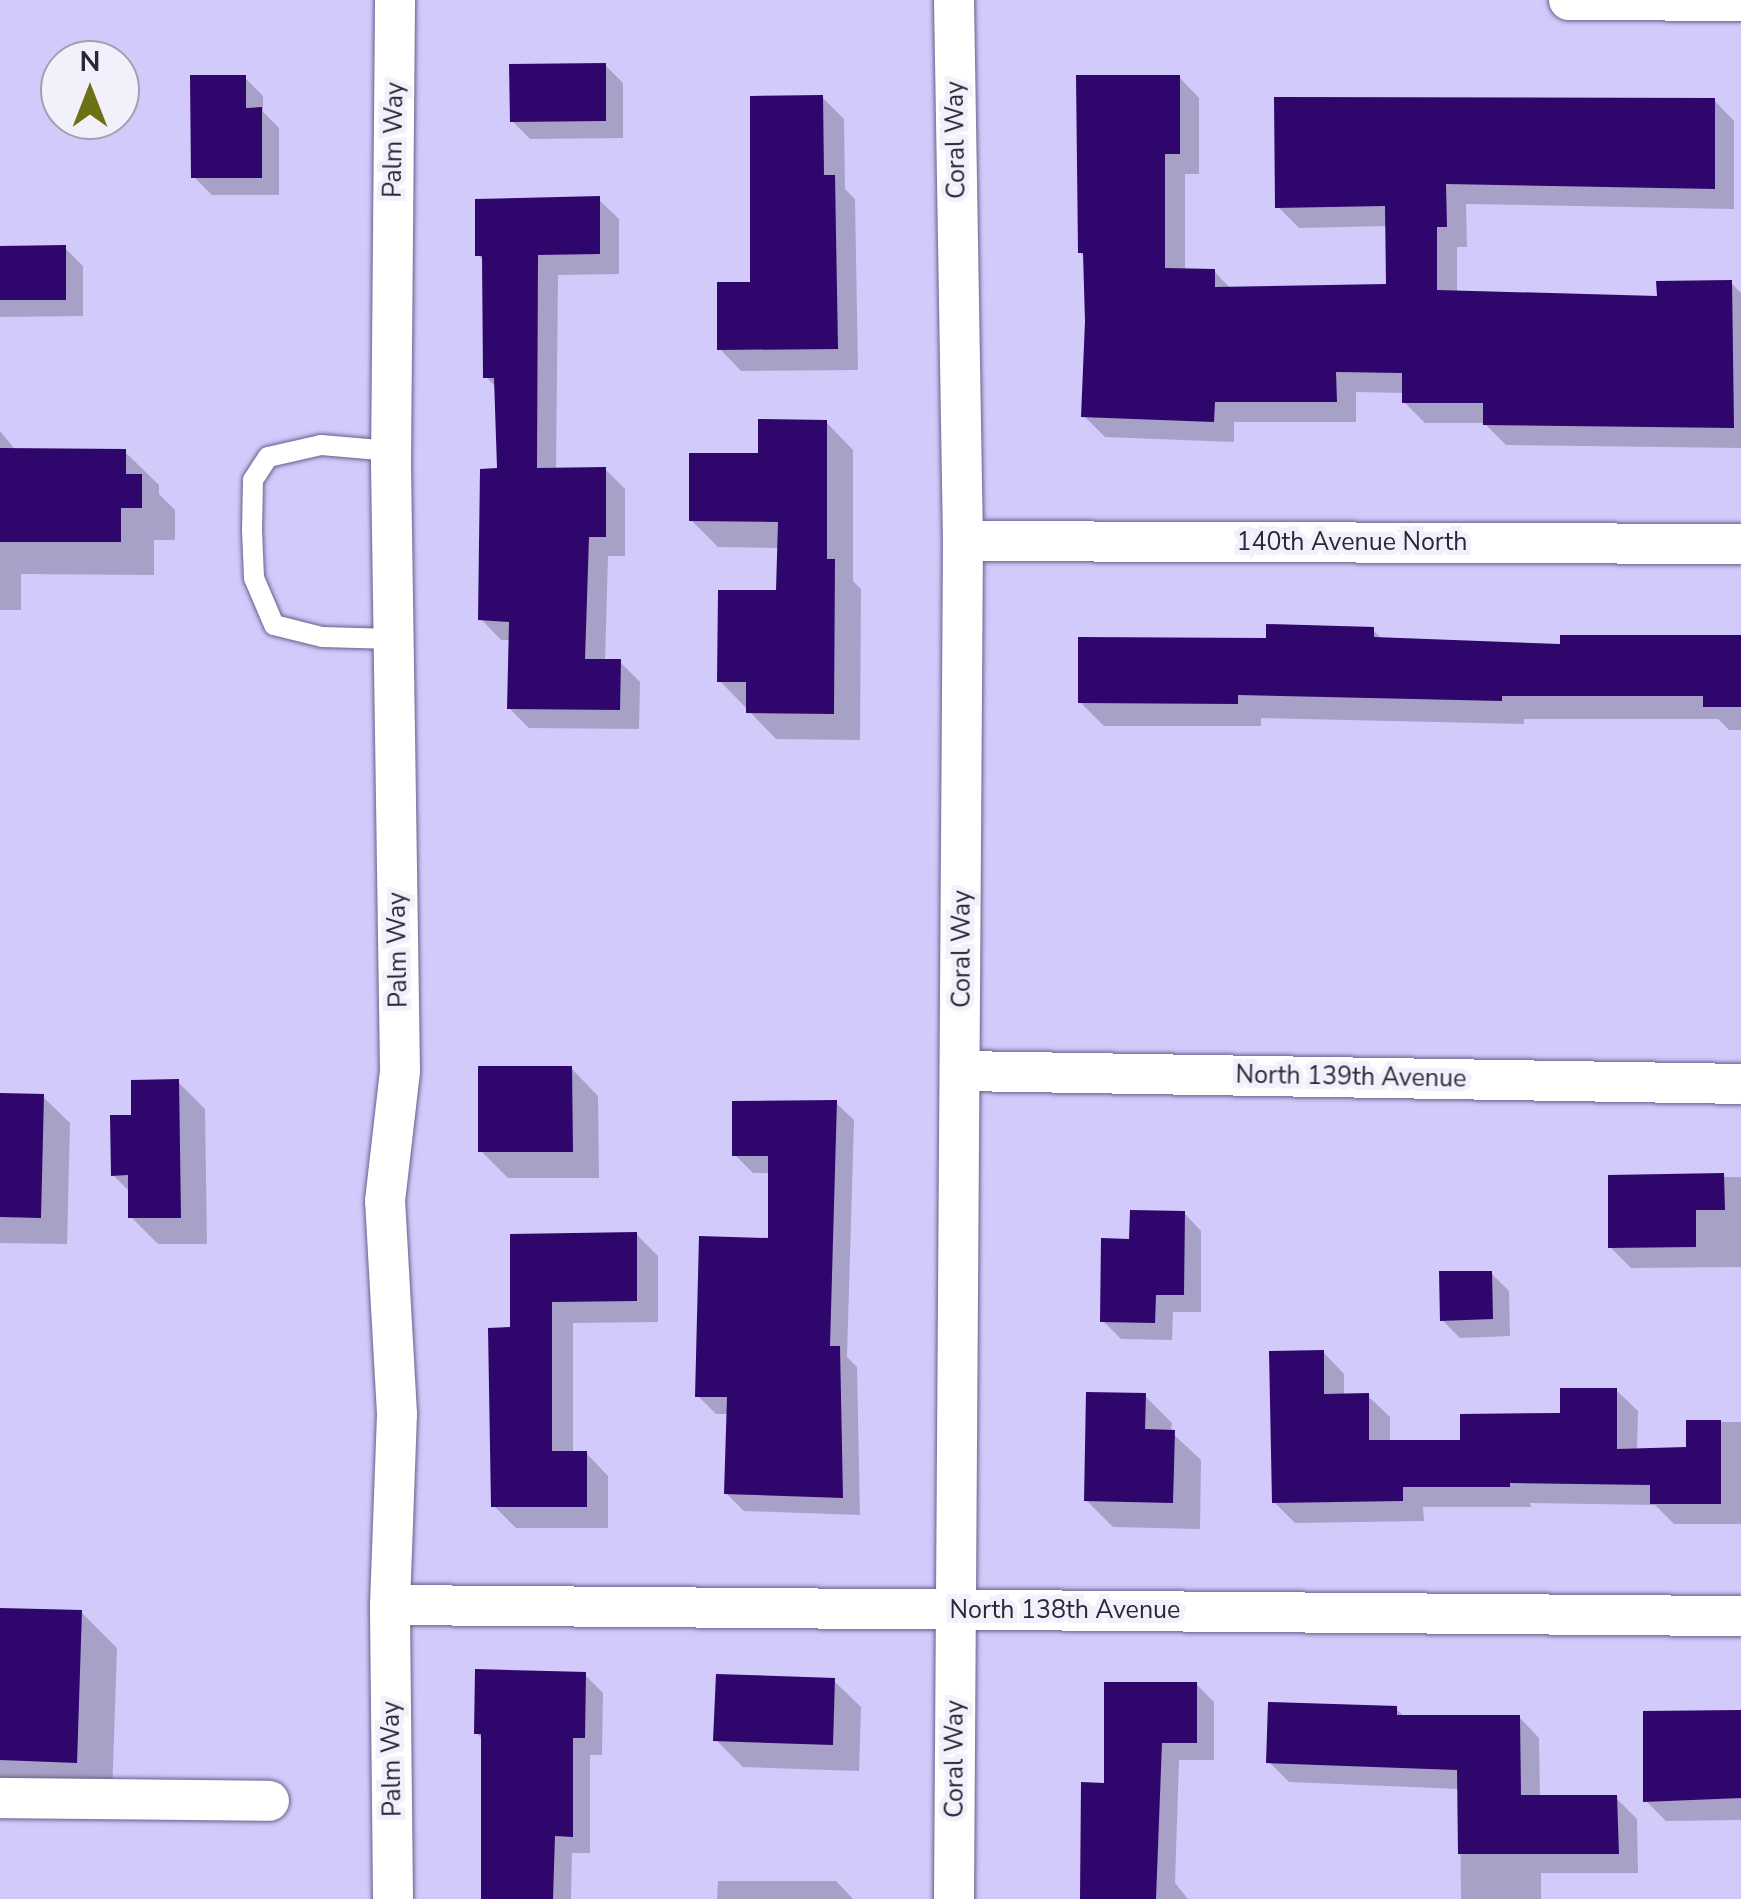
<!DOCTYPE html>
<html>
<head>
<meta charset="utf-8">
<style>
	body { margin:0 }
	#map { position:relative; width:1741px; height:1899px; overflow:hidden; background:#d1cafb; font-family:"Nunito Sans",sans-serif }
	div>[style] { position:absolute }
	.shadow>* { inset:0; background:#0003 }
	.building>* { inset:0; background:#2f066b }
	.roads { filter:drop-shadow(0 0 2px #67608b) drop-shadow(0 0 2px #67608b) }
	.service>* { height:20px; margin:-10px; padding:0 10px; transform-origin:10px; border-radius:10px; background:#fff }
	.minor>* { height:40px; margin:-20px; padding:0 20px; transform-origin:20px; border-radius:20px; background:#fff }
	span { translate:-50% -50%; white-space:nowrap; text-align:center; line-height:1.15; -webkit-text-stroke:10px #f2f1fb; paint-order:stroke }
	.street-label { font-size:25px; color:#2a273a }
	.north { position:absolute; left:40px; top:40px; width:100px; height:100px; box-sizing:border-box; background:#f2f1fb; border:2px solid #a2a0ae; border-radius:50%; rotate:0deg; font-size:28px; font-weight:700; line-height:40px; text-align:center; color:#2a273a }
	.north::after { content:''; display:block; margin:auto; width:35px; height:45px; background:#6e7015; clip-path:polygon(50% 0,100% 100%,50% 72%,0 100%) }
</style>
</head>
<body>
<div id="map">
	<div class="shadow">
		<div style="clip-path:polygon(605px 65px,623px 83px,623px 138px,530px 139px,512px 121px)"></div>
		<div style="clip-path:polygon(1179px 77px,1199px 98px,1199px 174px,1185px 174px,1185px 271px,1214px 271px,1231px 289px,1389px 287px,1388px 226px,1299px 228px,1278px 207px,1714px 100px,1734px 121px,1734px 209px,1466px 204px,1467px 247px,1457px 247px,1457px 293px,1659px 299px,1731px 283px,1741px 293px,1741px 448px,1506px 445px,1484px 423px,1425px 423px,1404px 402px,1404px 393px,1356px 392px,1356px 422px,1234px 422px,1234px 442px,1105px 437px,1084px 416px,1087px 321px,1085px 257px,1080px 252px)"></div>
		<div style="clip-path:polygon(245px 78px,263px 96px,263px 112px,279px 128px,279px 195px,212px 195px,194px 177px)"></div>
		<div style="clip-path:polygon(822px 97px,844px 119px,845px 189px,855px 199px,858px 370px,741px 371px,720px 349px,752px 284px)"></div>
		<div style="clip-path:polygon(598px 199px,619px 219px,619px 274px,558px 275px,556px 470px,605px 469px,625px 489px,625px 556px,608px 556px,605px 662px,620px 662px,640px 682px,639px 729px,529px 728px,509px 708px,511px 640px,501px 640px,481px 619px,499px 471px,497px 388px,486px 377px,485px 262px,478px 255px)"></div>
		<div style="clip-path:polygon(65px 248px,83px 266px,83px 316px,0 317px,0 249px)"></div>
		<div style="clip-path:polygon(826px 422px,853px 450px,853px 581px,861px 589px,860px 740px,776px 739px,720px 681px,779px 593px,780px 548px,718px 547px,691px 520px,760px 456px)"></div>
		<div style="clip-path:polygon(0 431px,16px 451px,125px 452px,159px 485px,159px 494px,175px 510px,175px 540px,154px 540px,154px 575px,21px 574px,21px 610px,0 610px)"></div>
		<div style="clip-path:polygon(1373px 630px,1383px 640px,1562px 647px,1741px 636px,1741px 730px,1729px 730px,1718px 719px,1524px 719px,1524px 724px,1261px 718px,1261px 726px,1104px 726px,1080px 702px,1268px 640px)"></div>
		<div style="clip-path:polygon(571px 1068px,598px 1096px,599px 1178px,508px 1178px,481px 1151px)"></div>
		<div style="clip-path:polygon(178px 1082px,205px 1109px,207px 1244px,158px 1244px,131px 1217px,130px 1192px,113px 1175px,133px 1117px)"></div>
		<div style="clip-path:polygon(0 1095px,42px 1096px,70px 1123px,67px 1244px,0 1243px)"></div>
		<div style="clip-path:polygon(836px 1103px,854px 1120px,847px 1357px,857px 1367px,860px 1515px,744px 1511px,726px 1493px,729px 1414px,716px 1414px,698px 1396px,770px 1240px,770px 1173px,753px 1173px,735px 1155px)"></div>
		<div style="clip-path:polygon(1610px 1177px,1741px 1177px,1741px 1267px,1631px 1268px,1610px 1247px)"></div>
		<div style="clip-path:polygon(1184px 1213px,1201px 1231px,1201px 1312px,1173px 1312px,1172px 1340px,1121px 1339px,1103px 1321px,1131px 1241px)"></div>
		<div style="clip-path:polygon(636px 1234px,658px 1256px,658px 1322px,573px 1323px,573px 1453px,586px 1453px,608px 1476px,608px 1528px,516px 1528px,494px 1506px,512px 1330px)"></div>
		<div style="clip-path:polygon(1491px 1273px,1509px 1291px,1510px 1336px,1460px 1338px,1442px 1320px)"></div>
		<div style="clip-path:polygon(1323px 1352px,1344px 1374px,1344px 1396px,1368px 1396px,1390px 1417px,1390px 1443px,1463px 1443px,1562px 1415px,1616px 1390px,1638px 1411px,1637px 1451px,1688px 1450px,1688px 1422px,1741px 1422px,1741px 1524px,1674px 1524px,1655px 1505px,1530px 1503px,1531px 1507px,1423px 1507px,1424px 1521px,1295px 1523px,1274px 1502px)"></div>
		<div style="clip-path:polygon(1145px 1396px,1172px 1423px,1171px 1432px,1201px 1460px,1200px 1529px,1113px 1527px,1086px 1500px)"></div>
		<div style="clip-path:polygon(0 1610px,81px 1612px,117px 1648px,112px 1797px,0 1794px)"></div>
		<div style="clip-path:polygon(585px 1675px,603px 1693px,602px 1755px,590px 1755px,590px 1853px,572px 1853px,571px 1899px,483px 1899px,484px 1740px,476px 1733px)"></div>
		<div style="clip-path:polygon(833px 1680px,861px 1707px,859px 1771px,743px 1767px,716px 1740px)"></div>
		<div style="clip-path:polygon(1196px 1684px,1214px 1702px,1214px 1760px,1179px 1760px,1175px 1883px,1188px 1899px,1083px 1899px,1107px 1786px)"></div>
		<div style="clip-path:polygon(1396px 1709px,1405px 1717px,1519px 1717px,1539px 1738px,1540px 1797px,1616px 1798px,1637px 1819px,1638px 1873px,1541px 1873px,1541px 1899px,1461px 1899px,1460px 1789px,1289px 1782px,1269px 1762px)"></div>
		<div style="clip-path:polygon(1741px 1714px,1741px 1820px,1666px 1821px,1646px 1801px)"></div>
		<div style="clip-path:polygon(718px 1881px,836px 1881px,853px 1899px,717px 1899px)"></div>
	</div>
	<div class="building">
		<div style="clip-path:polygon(606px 63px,606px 121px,510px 122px,509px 64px)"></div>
		<div style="clip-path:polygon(190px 75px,246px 75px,246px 108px,262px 107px,262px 178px,191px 178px)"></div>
		<div style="clip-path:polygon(1076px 75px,1180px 75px,1180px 154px,1165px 154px,1165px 268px,1215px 269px,1215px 287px,1386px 284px,1385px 206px,1275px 208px,1274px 97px,1715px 98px,1715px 189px,1446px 184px,1447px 227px,1437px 227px,1437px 290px,1657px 296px,1656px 281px,1732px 280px,1734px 428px,1483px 425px,1483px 403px,1402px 403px,1402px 373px,1336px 372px,1337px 402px,1215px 402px,1214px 422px,1081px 417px,1085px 321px,1083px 253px,1078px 253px)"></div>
		<div style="clip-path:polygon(823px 95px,824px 175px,835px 175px,838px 349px,717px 350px,717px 282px,750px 282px,750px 96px)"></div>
		<div style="clip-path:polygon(600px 196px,600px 254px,538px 255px,537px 468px,606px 467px,606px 537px,589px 537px,585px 659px,621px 659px,620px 710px,507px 709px,509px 622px,478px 620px,480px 469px,497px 468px,494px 378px,483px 378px,482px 256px,475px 256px,475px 199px)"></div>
		<div style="clip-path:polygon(66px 245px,66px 300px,0 300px,0 246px)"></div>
		<div style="clip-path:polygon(758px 419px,827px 420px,827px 559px,835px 559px,834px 714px,746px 713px,746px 682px,717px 682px,718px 590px,776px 590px,778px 522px,689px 521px,689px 453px,758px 453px)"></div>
		<div style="clip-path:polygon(0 448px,126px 449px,126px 474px,142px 474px,142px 508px,121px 508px,121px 542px,0 542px)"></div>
		<div style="clip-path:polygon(1266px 624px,1374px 627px,1374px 637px,1560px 644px,1560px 635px,1741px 635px,1741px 707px,1703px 707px,1703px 696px,1502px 696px,1502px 701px,1238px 695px,1238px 704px,1078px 703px,1078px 637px,1266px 638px)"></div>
		<div style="clip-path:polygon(478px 1066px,572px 1066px,573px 1152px,478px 1152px)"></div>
		<div style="clip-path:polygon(179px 1079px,181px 1218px,128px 1218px,128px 1175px,111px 1176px,110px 1115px,131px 1115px,131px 1080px)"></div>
		<div style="clip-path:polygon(0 1093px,44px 1094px,41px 1218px,0 1217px)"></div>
		<div style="clip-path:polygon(837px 1100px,830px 1346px,840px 1346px,843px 1498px,724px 1494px,727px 1397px,695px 1397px,699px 1236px,768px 1238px,768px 1156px,732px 1156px,732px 1101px)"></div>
		<div style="clip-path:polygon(1724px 1173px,1725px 1210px,1696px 1210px,1696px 1247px,1608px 1248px,1608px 1175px)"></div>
		<div style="clip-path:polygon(1130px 1210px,1185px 1211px,1184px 1295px,1156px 1295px,1155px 1323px,1100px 1322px,1101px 1238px,1129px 1239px)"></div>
		<div style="clip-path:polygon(637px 1232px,637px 1301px,552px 1302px,552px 1451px,587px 1451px,587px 1507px,491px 1507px,488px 1328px,510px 1327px,510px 1234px)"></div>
		<div style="clip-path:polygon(1439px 1271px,1492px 1271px,1493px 1319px,1440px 1321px)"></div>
		<div style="clip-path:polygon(1324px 1350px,1324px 1394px,1369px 1393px,1369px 1440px,1460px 1440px,1460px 1414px,1560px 1413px,1560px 1388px,1617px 1388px,1617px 1449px,1686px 1447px,1686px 1420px,1721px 1420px,1721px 1504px,1650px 1504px,1650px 1485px,1510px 1483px,1510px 1487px,1403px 1487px,1403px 1501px,1272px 1503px,1269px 1351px)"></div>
		<div style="clip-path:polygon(1086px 1392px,1146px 1393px,1145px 1429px,1175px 1430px,1173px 1503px,1084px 1501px)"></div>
		<div style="clip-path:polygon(0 1608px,82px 1610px,77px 1763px,0 1760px)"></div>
		<div style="clip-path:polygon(475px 1669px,586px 1672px,585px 1738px,573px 1738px,573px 1837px,555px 1836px,553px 1899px,481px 1899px,481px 1734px,474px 1734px)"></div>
		<div style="clip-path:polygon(716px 1674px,835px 1678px,833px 1745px,713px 1741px)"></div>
		<div style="clip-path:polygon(1104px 1682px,1197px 1682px,1197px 1743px,1162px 1743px,1156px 1899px,1080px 1899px,1081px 1782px,1104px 1783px)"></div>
		<div style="clip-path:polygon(1268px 1702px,1397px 1706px,1397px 1715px,1520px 1715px,1521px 1795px,1617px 1795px,1619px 1854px,1458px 1854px,1457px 1770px,1266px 1763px)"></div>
		<div style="clip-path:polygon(1741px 1710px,1741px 1798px,1643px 1802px,1643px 1711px)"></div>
	</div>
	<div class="roads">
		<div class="service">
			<div style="left:391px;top:451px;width:70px;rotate:-175.1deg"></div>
			<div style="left:321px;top:445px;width:54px;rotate:167.2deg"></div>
			<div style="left:268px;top:457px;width:27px;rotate:123deg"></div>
			<div style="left:253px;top:480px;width:50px;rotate:91.1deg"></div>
			<div style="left:252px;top:530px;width:48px;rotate:87.6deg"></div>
			<div style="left:254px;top:578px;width:51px;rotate:66.9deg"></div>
			<div style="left:274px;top:625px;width:49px;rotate:14deg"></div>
			<div style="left:322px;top:637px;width:72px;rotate:1.6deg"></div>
		</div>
		<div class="minor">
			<div style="left:954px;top:0;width:541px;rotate:89.05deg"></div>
			<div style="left:963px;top:541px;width:1358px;rotate:90.38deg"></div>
			<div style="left:1569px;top:0;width:172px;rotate:0.3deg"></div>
			<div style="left:963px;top:541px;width:778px;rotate:0.22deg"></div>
			<div style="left:961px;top:1071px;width:780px;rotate:0.95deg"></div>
			<div style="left:390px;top:1605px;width:1351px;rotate:0.47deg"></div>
			<div style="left:0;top:1798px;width:269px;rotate:0.6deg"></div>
			<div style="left:393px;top:1899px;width:294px;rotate:-90.6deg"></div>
			<div style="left:390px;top:1605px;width:191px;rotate:-87.9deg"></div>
			<div style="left:397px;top:1414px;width:213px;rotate:-93.2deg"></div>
			<div style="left:385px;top:1201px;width:131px;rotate:-83.4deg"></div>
			<div style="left:400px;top:1071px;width:607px;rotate:-90.85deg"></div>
			<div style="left:391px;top:464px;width:464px;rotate:-89.5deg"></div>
		</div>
	</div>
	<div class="street-label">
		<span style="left:394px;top:140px;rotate:-89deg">Palm Way</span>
		<span style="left:956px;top:140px;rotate:-91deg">Coral Way</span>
		<span style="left:1352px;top:542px">140th Avenue North</span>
		<span style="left:962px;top:949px;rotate:-90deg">Coral Way</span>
		<span style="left:398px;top:950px;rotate:-91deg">Palm Way</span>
		<span style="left:1351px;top:1077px;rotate:1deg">North 139th Avenue</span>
		<span style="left:1065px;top:1610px">North 138th Avenue</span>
		<span style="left:392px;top:1759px;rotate:-91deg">Palm Way</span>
		<span style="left:955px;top:1759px;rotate:-90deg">Coral Way</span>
	</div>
	<div class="north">N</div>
</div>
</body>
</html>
